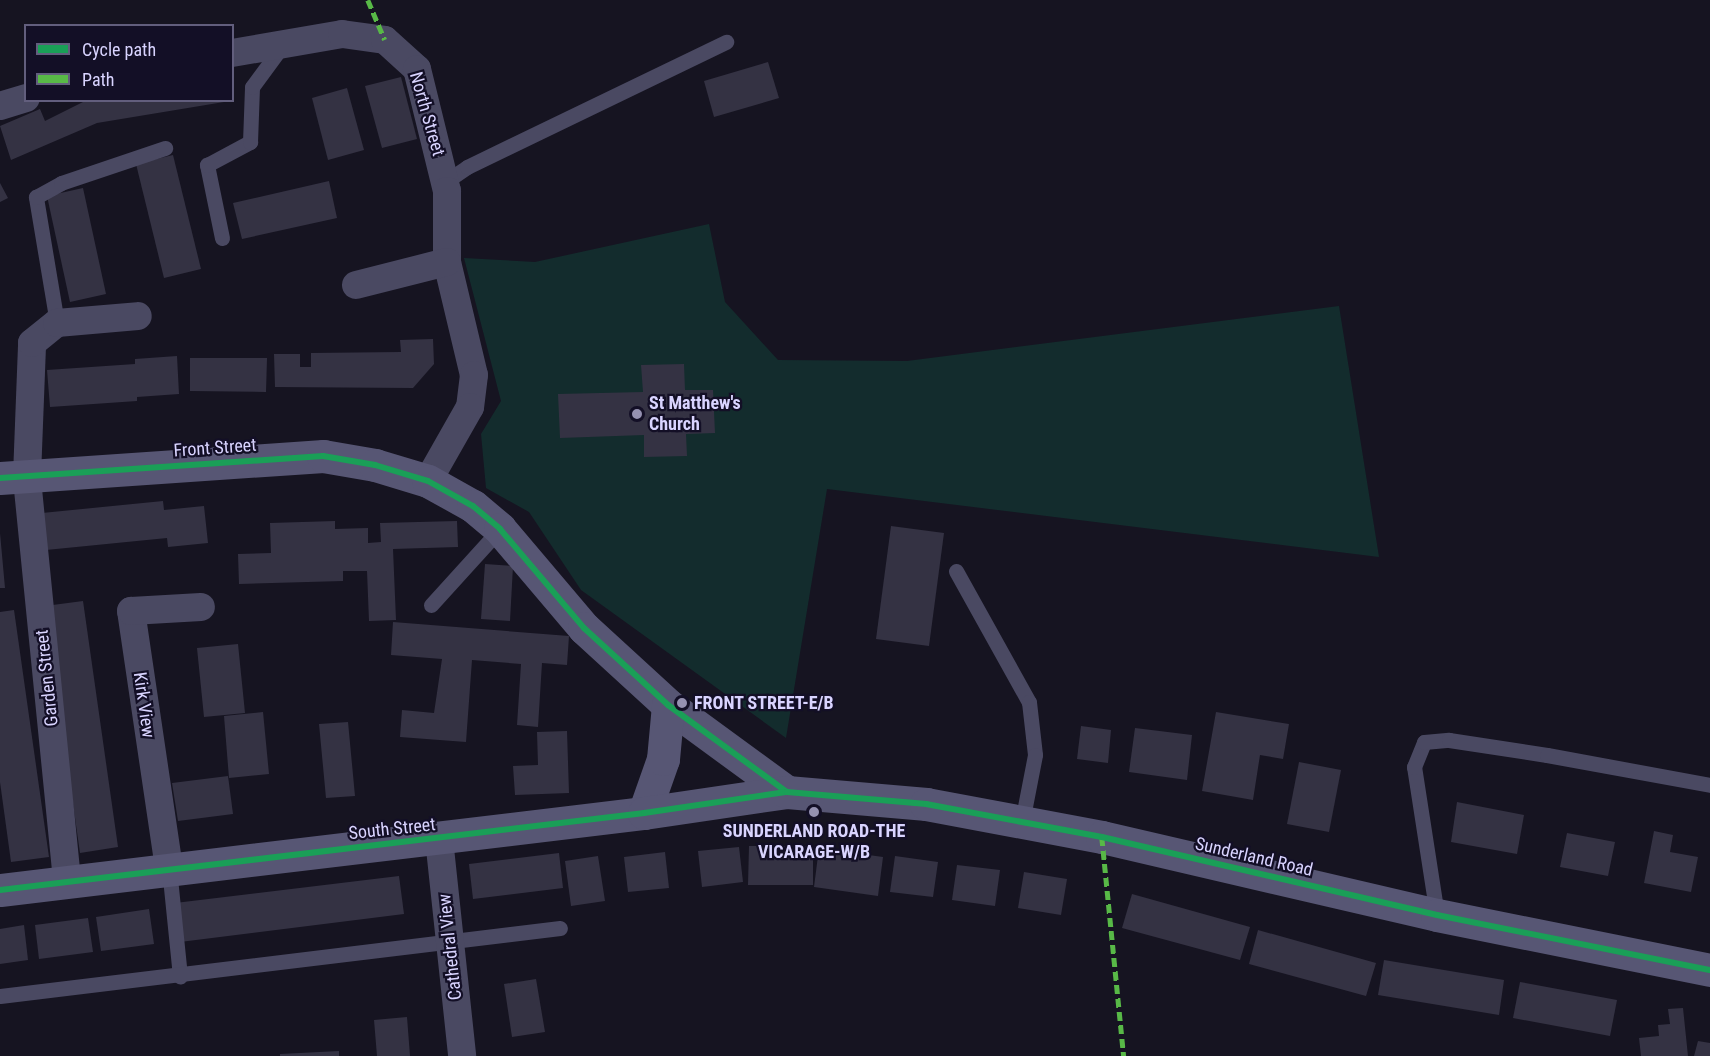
<!DOCTYPE html>
<html>
<head>
<meta charset="utf-8">
<style>
	body { margin:0 }
	#map { position:relative; width:1710px; height:1056px; overflow:hidden; background:#161421; font-family:"Roboto Condensed",sans-serif }
	div>[style] { position:absolute }
	.green>* { inset:0; background:#132c2d }
	.building>* { inset:0; background:#343243 }
	.lane>* { height:15px; margin:-7.5px; padding:0 7.5px; transform-origin:7.5px; border-radius:7.5px; background:#4a4962 }
	.street>* { height:28px; margin:-14px; padding:0 14px; transform-origin:14px; border-radius:14px; background:#4a4962 }
	.secondary>* { height:33px; margin:-16.5px; padding:0 16.5px; transform-origin:16.5px; border-radius:16.5px; background:#575674 }
	.quiet>* { height:4.5px; margin-top:-2.25px; transform-origin:0; background:repeating-linear-gradient(90deg,#58b947 0 9px,transparent 0 13.5px) }
	.cycleway>* { height:6px; margin:-3px; padding:0 3px; transform-origin:3px; border-radius:3px; background:#1a9f57 }
	.dots>* { width:16px; height:16px; translate:-50% -50%; box-sizing:border-box; border:3px solid #130f26; border-radius:50% }
	span { translate:-50% -50%; white-space:nowrap; text-align:center; line-height:1.15; -webkit-text-stroke:4.5px #130f26; paint-order:stroke }
	.street-label { font-size:18px; color:#d9d4ff }
	.poi-label { font-size:18px; color:#d9d4ff; font-weight:700 }
	.left { translate:0 -50%; text-align:left }
	.legend { position:absolute; left:24px; top:24px; width:210px; height:78px; box-sizing:border-box; background:#130f26; border:2px solid #625e7d; margin:0; padding:8px 10px; list-style:none; font-size:18px; color:#d9d4ff }
	.legend li { display:flex; align-items:center; gap:12px; height:30px }
	.legend b { width:30px; border:2px solid #625e7d }
</style>
</head>
<body>
<div id="map">
	<div class="green">
		<div style="clip-path:polygon(709px 224px,725px 302px,778px 360px,907px 361px,1339px 306px,1379px 557px,827px 489px,786px 738px,581px 590px,529px 512px,486px 488px,481px 434px,501px 401px,464px 258px,535px 262px)"></div>
	</div>
	<div class="building">
		<div style="clip-path:polygon(768px 62px,779px 98px,714px 117px,704px 81px)"></div>
		<div style="clip-path:polygon(401px 77px,417px 139px,382px 148px,365px 86px)"></div>
		<div style="clip-path:polygon(347px 88px,364px 150px,328px 160px,312px 98px)"></div>
		<div style="clip-path:polygon(87px 100px,224px 100px,224px 102px,97px 123px,11px 160px,0 126px,40px 109px,45px 121px)"></div>
		<div style="clip-path:polygon(173px 155px,201px 269px,164px 278px,136px 164px)"></div>
		<div style="clip-path:polygon(329px 181px,337px 218px,242px 239px,233px 203px)"></div>
		<div style="clip-path:polygon(0 183px,8px 198px,0 202px)"></div>
		<div style="clip-path:polygon(83px 188px,106px 294px,70px 302px,47px 196px)"></div>
		<div style="clip-path:polygon(433px 339px,434px 364px,413px 388px,275px 387px,274px 354px,300px 354px,300px 367px,311px 367px,311px 353px,401px 352px,400px 340px)"></div>
		<div style="clip-path:polygon(177px 356px,179px 394px,137px 397px,137px 401px,50px 407px,47px 370px,135px 364px,135px 359px)"></div>
		<div style="clip-path:polygon(190px 358px,267px 358px,266px 392px,190px 391px)"></div>
		<div style="clip-path:polygon(684px 364px,685px 390px,713px 390px,715px 433px,686px 434px,687px 456px,644px 457px,644px 435px,560px 438px,558px 394px,643px 392px,641px 365px)"></div>
		<div style="clip-path:polygon(163px 501px,164px 510px,204px 506px,208px 543px,168px 547px,167px 538px,46px 550px,42px 513px)"></div>
		<div style="clip-path:polygon(335px 521px,335px 529px,368px 528px,368px 543px,381px 542px,380px 523px,457px 521px,458px 547px,393px 549px,396px 620px,369px 621px,367px 571px,343px 571px,343px 581px,239px 584px,238px 554px,271px 553px,270px 523px)"></div>
		<div style="clip-path:polygon(891px 526px,944px 533px,929px 646px,876px 639px)"></div>
		<div style="clip-path:polygon(0 533px,5px 588px,0 588px)"></div>
		<div style="clip-path:polygon(485px 564px,513px 566px,510px 621px,481px 619px)"></div>
		<div style="clip-path:polygon(83px 601px,118px 847px,80px 853px,45px 606px)"></div>
		<div style="clip-path:polygon(14px 610px,49px 857px,11px 862px,0 782px,0 612px)"></div>
		<div style="clip-path:polygon(393px 622px,569px 636px,567px 665px,542px 663px,538px 727px,517px 725px,521px 664px,472px 660px,466px 742px,400px 737px,402px 710px,434px 713px,442px 659px,391px 655px)"></div>
		<div style="clip-path:polygon(238px 644px,245px 713px,204px 717px,197px 648px)"></div>
		<div style="clip-path:polygon(263px 712px,269px 774px,229px 778px,224px 716px)"></div>
		<div style="clip-path:polygon(1216px 712px,1289px 724px,1283px 759px,1260px 755px,1253px 800px,1202px 791px)"></div>
		<div style="clip-path:polygon(348px 722px,355px 796px,326px 798px,319px 724px)"></div>
		<div style="clip-path:polygon(1081px 726px,1111px 730px,1108px 763px,1077px 759px)"></div>
		<div style="clip-path:polygon(1135px 728px,1192px 735px,1187px 780px,1129px 772px)"></div>
		<div style="clip-path:polygon(567px 731px,569px 793px,515px 795px,513px 766px,538px 765px,537px 732px)"></div>
		<div style="clip-path:polygon(1299px 762px,1341px 770px,1329px 832px,1287px 824px)"></div>
		<div style="clip-path:polygon(228px 776px,233px 814px,178px 821px,172px 783px)"></div>
		<div style="clip-path:polygon(1457px 802px,1524px 815px,1517px 854px,1451px 842px)"></div>
		<div style="clip-path:polygon(1654px 831px,1673px 835px,1670px 852px,1698px 857px,1691px 892px,1644px 883px)"></div>
		<div style="clip-path:polygon(1567px 833px,1615px 842px,1608px 876px,1560px 867px)"></div>
		<div style="clip-path:polygon(749px 846px,813px 846px,813px 885px,748px 885px)"></div>
		<div style="clip-path:polygon(739px 847px,743px 882px,702px 887px,698px 851px)"></div>
		<div style="clip-path:polygon(819px 848px,883px 857px,878px 896px,814px 887px)"></div>
		<div style="clip-path:polygon(665px 852px,669px 888px,628px 892px,624px 857px)"></div>
		<div style="clip-path:polygon(559px 853px,563px 888px,473px 899px,469px 864px)"></div>
		<div style="clip-path:polygon(598px 856px,605px 901px,571px 906px,565px 861px)"></div>
		<div style="clip-path:polygon(895px 856px,938px 862px,933px 897px,890px 892px)"></div>
		<div style="clip-path:polygon(957px 865px,1000px 870px,995px 906px,952px 900px)"></div>
		<div style="clip-path:polygon(1024px 872px,1067px 879px,1061px 915px,1018px 908px)"></div>
		<div style="clip-path:polygon(399px 876px,404px 914px,180px 942px,175px 903px)"></div>
		<div style="clip-path:polygon(1132px 894px,1250px 927px,1240px 960px,1122px 928px)"></div>
		<div style="clip-path:polygon(149px 909px,154px 944px,101px 951px,96px 917px)"></div>
		<div style="clip-path:polygon(88px 918px,93px 952px,39px 959px,35px 925px)"></div>
		<div style="clip-path:polygon(24px 925px,28px 960px,0 964px,0 929px)"></div>
		<div style="clip-path:polygon(1258px 930px,1376px 963px,1366px 996px,1249px 964px)"></div>
		<div style="clip-path:polygon(1384px 960px,1504px 980px,1499px 1015px,1378px 995px)"></div>
		<div style="clip-path:polygon(536px 979px,545px 1032px,512px 1037px,504px 984px)"></div>
		<div style="clip-path:polygon(1520px 982px,1617px 1000px,1610px 1036px,1513px 1018px)"></div>
		<div style="clip-path:polygon(1683px 1008px,1688px 1056px,1641px 1056px,1639px 1038px,1659px 1036px,1658px 1025px,1670px 1024px,1668px 1009px)"></div>
		<div style="clip-path:polygon(407px 1017px,410px 1056px,377px 1056px,374px 1020px)"></div>
		<div style="clip-path:polygon(1698px 1041px,1710px 1043px,1710px 1056px,1694px 1056px)"></div>
		<div style="clip-path:polygon(339px 1051px,339px 1056px,280px 1056px,280px 1054px)"></div>
	</div>
	<div class="lane">
		<div style="left:445px;top:182px;width:27px;rotate:-34deg"></div>
		<div style="left:467px;top:167px;width:288px;rotate:-25.8deg"></div>
		<div style="left:222px;top:238px;width:75px;rotate:-101.6deg"></div>
		<div style="left:207px;top:165px;width:49px;rotate:-28.1deg"></div>
		<div style="left:250px;top:142px;width:55px;rotate:-87.9deg"></div>
		<div style="left:252px;top:87px;width:52px;rotate:-53.6deg"></div>
		<div style="left:57px;top:323px;width:128px;rotate:-99.5deg"></div>
		<div style="left:36px;top:197px;width:29px;rotate:-29deg"></div>
		<div style="left:61px;top:183px;width:110px;rotate:-18.6deg"></div>
		<div style="left:956px;top:571px;width:150px;rotate:60.9deg"></div>
		<div style="left:1029px;top:702px;width:53px;rotate:83.5deg"></div>
		<div style="left:1035px;top:755px;width:68px;rotate:101deg"></div>
		<div style="left:431px;top:605px;width:103px;rotate:-47.8deg"></div>
		<div style="left:169px;top:868px;width:109px;rotate:84.2deg"></div>
		<div style="left:1437px;top:915px;width:150px;rotate:-98.8deg"></div>
		<div style="left:1414px;top:767px;width:27px;rotate:-68deg"></div>
		<div style="left:1424px;top:742px;width:25px;rotate:-5deg"></div>
		<div style="left:1449px;top:740px;width:99px;rotate:8.7deg"></div>
		<div style="left:1547px;top:755px;width:166px;rotate:10.4deg"></div>
		<div style="left:0;top:996px;width:564px;rotate:-6.92deg"></div>
	</div>
	<div class="street">
		<div style="left:232px;top:53px;width:112px;rotate:-9.8deg"></div>
		<div style="left:342px;top:34px;width:43px;rotate:7.9deg"></div>
		<div style="left:385px;top:40px;width:43px;rotate:42.2deg"></div>
		<div style="left:417px;top:69px;width:126px;rotate:76.2deg"></div>
		<div style="left:447px;top:191px;width:71px;rotate:90deg"></div>
		<div style="left:447px;top:262px;width:116px;rotate:76.6deg"></div>
		<div style="left:474px;top:375px;width:32px;rotate:97deg"></div>
		<div style="left:470px;top:407px;width:85px;rotate:119.6deg"></div>
		<div style="left:0;top:106px;width:27px;rotate:-17deg"></div>
		<div style="left:356px;top:285px;width:94px;rotate:-14.2deg"></div>
		<div style="left:439px;top:839px;width:218px;rotate:83.9deg"></div>
		<div style="left:169px;top:868px;width:260px;rotate:-98.4deg"></div>
		<div style="left:131px;top:611px;width:70px;rotate:-3.3deg"></div>
		<div style="left:67px;top:880px;width:406px;rotate:-95.7deg"></div>
		<div style="left:27px;top:476px;width:133px;rotate:-87.8deg"></div>
		<div style="left:32px;top:343px;width:32px;rotate:-39deg"></div>
		<div style="left:57px;top:323px;width:81px;rotate:-4.9deg"></div>
	</div>
	<div class="secondary">
		<div style="left:0;top:478px;width:324px;rotate:-3.9deg"></div>
		<div style="left:323px;top:456px;width:53px;rotate:9.8deg"></div>
		<div style="left:375px;top:465px;width:55px;rotate:16.8deg"></div>
		<div style="left:428px;top:481px;width:51px;rotate:29.1deg"></div>
		<div style="left:473px;top:506px;width:35px;rotate:40deg"></div>
		<div style="left:500px;top:529px;width:130px;rotate:49.7deg"></div>
		<div style="left:584px;top:628px;width:114px;rotate:42.5deg"></div>
		<div style="left:668px;top:705px;width:147px;rotate:36.2deg"></div>
		<div style="left:644px;top:813px;width:57px;rotate:-70.6deg"></div>
		<div style="left:663px;top:759px;width:54px;rotate:-84.7deg"></div>
		<div style="left:0;top:890px;width:649px;rotate:-6.82deg"></div>
		<div style="left:644px;top:813px;width:145px;rotate:-8.4deg"></div>
		<div style="left:787px;top:792px;width:140px;rotate:4.9deg"></div>
		<div style="left:926px;top:804px;width:179px;rotate:10.6deg"></div>
		<div style="left:1102px;top:837px;width:344px;rotate:13.1deg"></div>
		<div style="left:1437px;top:915px;width:278px;rotate:11.4deg"></div>
	</div>
	<div class="quiet">
		<div style="left:368px;top:0;width:43px;rotate:67deg"></div>
		<div style="left:1102px;top:837px;width:220px;rotate:84.3deg"></div>
	</div>
	<div class="cycleway">
		<div style="left:0;top:478px;width:324px;rotate:-3.9deg"></div>
		<div style="left:323px;top:456px;width:53px;rotate:9.8deg"></div>
		<div style="left:375px;top:465px;width:55px;rotate:16.8deg"></div>
		<div style="left:428px;top:481px;width:51px;rotate:29.1deg"></div>
		<div style="left:473px;top:506px;width:35px;rotate:40deg"></div>
		<div style="left:500px;top:529px;width:130px;rotate:49.7deg"></div>
		<div style="left:584px;top:628px;width:114px;rotate:42.5deg"></div>
		<div style="left:668px;top:705px;width:147px;rotate:36.2deg"></div>
		<div style="left:0;top:890px;width:649px;rotate:-6.82deg"></div>
		<div style="left:644px;top:813px;width:145px;rotate:-8.4deg"></div>
		<div style="left:787px;top:792px;width:140px;rotate:4.9deg"></div>
		<div style="left:926px;top:804px;width:179px;rotate:10.6deg"></div>
		<div style="left:1102px;top:837px;width:344px;rotate:13.1deg"></div>
		<div style="left:1437px;top:915px;width:278px;rotate:11.4deg"></div>
	</div>
	<div class="dots">
		<div style="left:637px;top:414px;background:#9591b1"></div>
		<div style="left:682px;top:703px;background:#9591b1"></div>
		<div style="left:814px;top:812px;background:#9591b1"></div>
	</div>
	<div class="street-label">
		<span style="left:427px;top:114px;rotate:74deg">North Street</span>
		<span style="left:215px;top:448px;rotate:-4deg">Front Street</span>
		<span style="left:47px;top:678px;rotate:-96deg">Garden Street</span>
		<span style="left:144px;top:705px;rotate:82deg">Kirk View</span>
		<span style="left:392px;top:829px;rotate:-6deg">South Street</span>
		<span style="left:1254px;top:857px;rotate:13deg">Sunderland Road</span>
		<span style="left:450px;top:947px;rotate:-96deg">Cathedral View</span>
	</div>
	<div class="poi-label">
		<span class="left" style="left:649px;top:414px">St Matthew's<br>Church</span>
		<span class="left" style="left:694px;top:703px">FRONT STREET-E/B</span>
		<span style="left:814px;top:842px">SUNDERLAND ROAD-THE<br>VICARAGE-W/B</span>
	</div>
	<ul class="legend">
	<li><b style="height:8px;background:#1a9f57"></b>Cycle path</li>
	<li><b style="height:8px;background:#58b947"></b>Path</li>
	</ul>
</div>
</body>
</html>
